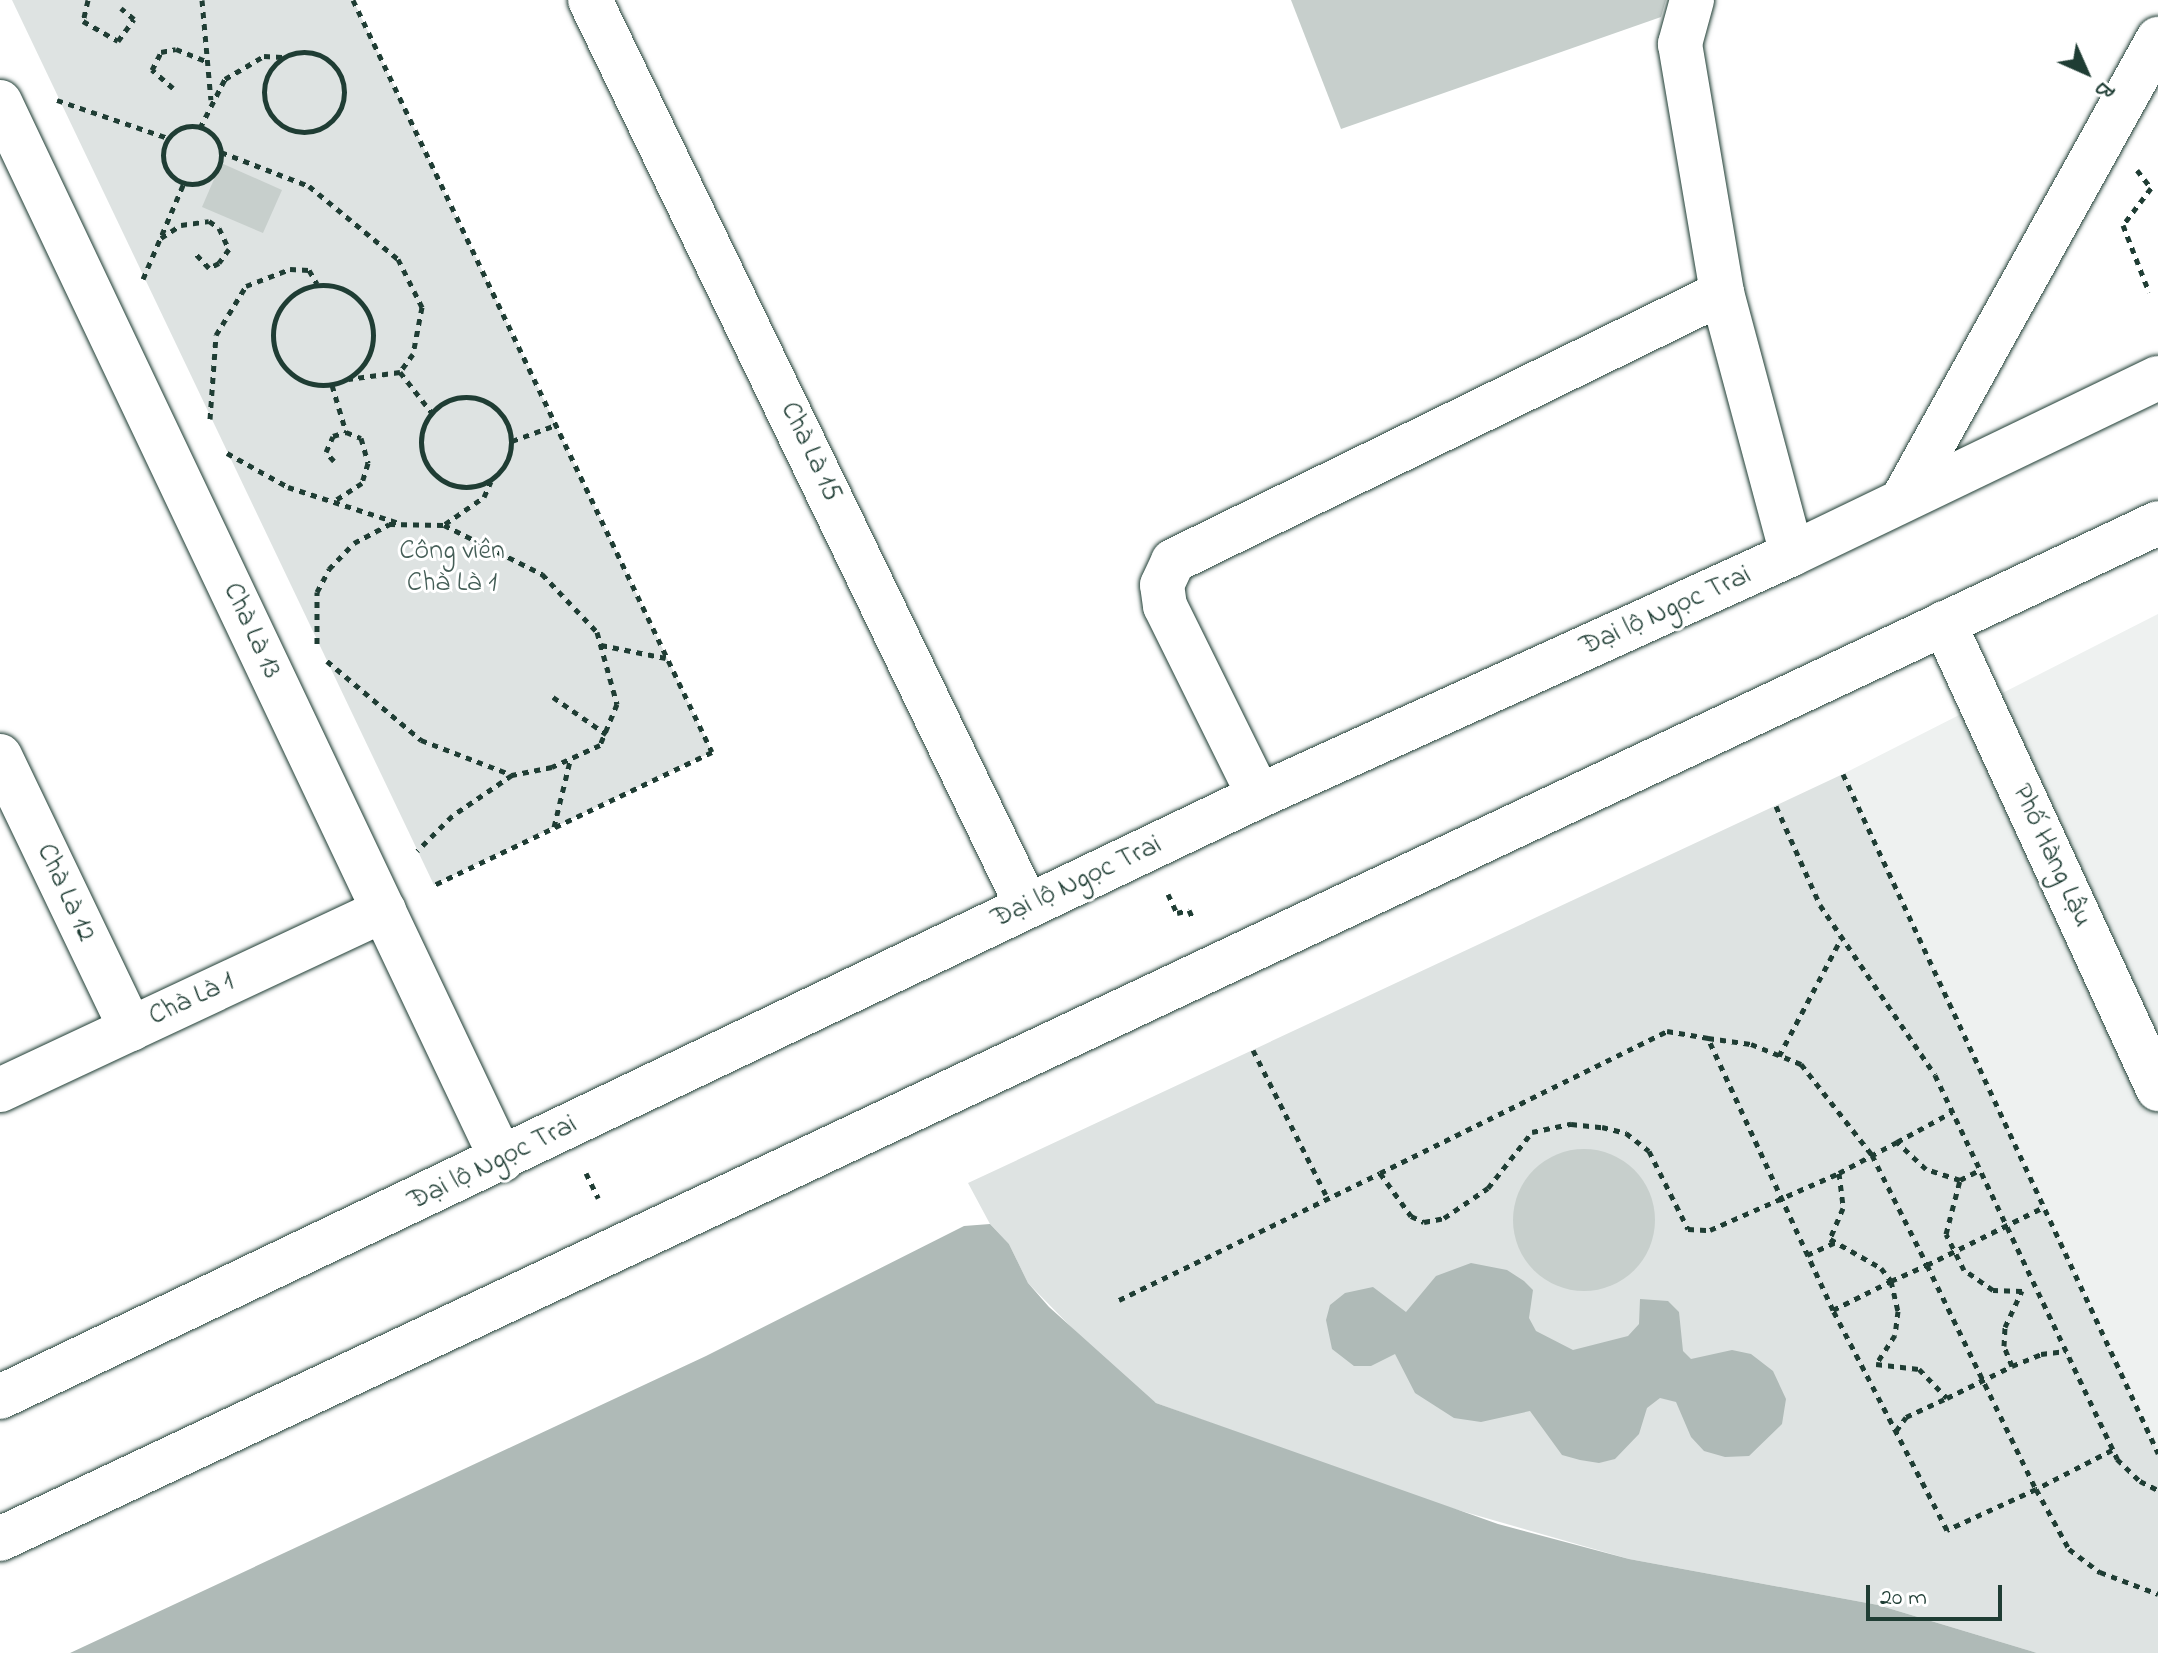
<!DOCTYPE html>
<html>
<head>
<meta charset="utf-8">
<style>
	body { margin:0 }
	#map { position:relative; width:2158px; height:1653px; overflow:hidden; background:#fff; font-family:"Indie Flower",sans-serif }
	div>[style] { position:absolute }
	.built>* { inset:0; background:#eef1f0 }
	.green>* { inset:0; background:#dee3e2 }
	.water>* { inset:0; background:#afbab7 }
	.building>* { inset:0; background:#c7cfcc }
	.round { border-radius:50% }
	.path>* { height:5px; margin-top:-2.5px; transform-origin:0; background:repeating-linear-gradient(90deg,#1f3d34 0 6px,transparent 0 12px) }
	.path>.ring { margin:-2.5px; padding:0; box-sizing:content-box; background:none; border:5px solid #1f3d34; border-radius:50% }
	.roads { filter:drop-shadow(0 0 2px #1f3d34) drop-shadow(0 0 2px #1f3d34) }
	.street>* { height:44px; margin:-22px; padding:0 22px; transform-origin:22px; border-radius:22px; background:#fff }
	.secondary>* { height:44px; margin:-22px; padding:0 22px; transform-origin:22px; border-radius:22px; background:#fff }
	span { translate:-50% -50%; white-space:nowrap; text-align:center; line-height:1.15; -webkit-text-stroke:6px #fff; paint-order:stroke }
	.street-label { font-size:28px; color:#1f3d34 }
	.park-label { font-size:28px; color:#455e57 }
	.north { position:absolute; left:2046px; top:32px; width:80px; height:80px; -webkit-text-stroke:6px #fff; paint-order:stroke; rotate:135deg; font-size:22px; font-weight:700; line-height:32px; text-align:center; color:#1f3d34 }
	.north::after { content:''; display:block; margin:auto; width:28px; height:36px; background:#1f3d34; clip-path:polygon(50% 0,100% 100%,50% 72%,0 100%) }
	.scale { position:absolute; left:1866px; top:1585px; width:136px; height:36px; box-sizing:border-box; border:4px solid #1f3d34; border-top:0; padding-left:10px; font-size:24px; line-height:28px; white-space:nowrap; color:#1f3d34; -webkit-text-stroke:6px #fff; paint-order:stroke }
</style>
</head>
<body>
<div id="map">
	<div class="built">
		<div style="clip-path:polygon(2158px 614px,2158px 1453px,1843px 774px)"></div>
	</div>
	<div class="green">
		<div style="clip-path:polygon(12px 0,353px 0,712px 752px,434px 885px)"></div>
		<div style="clip-path:polygon(1843px 774px,2158px 1453px,2158px 1653px,2037px 1653px,1878px 1605px,1629px 1559px,1423px 1500px,1156px 1403px,1118px 1375px,1028px 1283px,1009px 1244px,990px 1224px,968px 1183px)"></div>
	</div>
	<div class="water">
		<div style="clip-path:polygon(990px 1224px,1009px 1244px,1028px 1283px,1049px 1307px,1156px 1403px,1498px 1524px,1629px 1559px,1878px 1605px,2037px 1653px,70px 1653px,706px 1356px,964px 1226px)"></div>
		<div style="clip-path:polygon(1471px 1263px,1507px 1270px,1524px 1281px,1533px 1290px,1529px 1318px,1536px 1331px,1573px 1350px,1628px 1336px,1639px 1324px,1640px 1299px,1668px 1301px,1679px 1312px,1683px 1351px,1691px 1359px,1732px 1350px,1751px 1354px,1773px 1371px,1786px 1399px,1782px 1424px,1749px 1456px,1725px 1457px,1704px 1451px,1691px 1437px,1676px 1402px,1660px 1398px,1647px 1408px,1639px 1434px,1615px 1459px,1599px 1463px,1580px 1460px,1562px 1455px,1530px 1411px,1481px 1422px,1454px 1418px,1415px 1393px,1395px 1354px,1371px 1366px,1354px 1366px,1332px 1349px,1326px 1320px,1330px 1305px,1345px 1293px,1373px 1287px,1406px 1312px,1436px 1276px)"></div>
	</div>
	<div class="building">
		<div style="clip-path:polygon(1291px 0,1666px 0,1661px 17px,1341px 129px)"></div>
		<div style="clip-path:polygon(221px 163px,282px 190px,263px 233px,202px 207px)"></div>
		<div class="round" style="left:1513px;top:1149px;width:142px;height:142px"></div>
	</div>
	<div class="path">
		<div style="left:88px;top:0;width:22px;rotate:103deg"></div>
		<div style="left:83px;top:21px;width:40px;rotate:29.7deg"></div>
		<div style="left:118px;top:41px;width:27px;rotate:-54deg"></div>
		<div style="left:134px;top:19px;width:17px;rotate:-140deg"></div>
		<div style="left:202px;top:0;width:100px;rotate:84.9deg"></div>
		<div style="left:353px;top:0;width:833px;rotate:64.48deg"></div>
		<div style="left:712px;top:752px;width:308px;rotate:154.4deg"></div>
		<div class="ring" style="left:264px;top:52px;width:75px;height:75px"></div>
		<div style="left:173px;top:88px;width:28px;rotate:-139deg"></div>
		<div style="left:152px;top:70px;width:20px;rotate:-63deg"></div>
		<div style="left:161px;top:52px;width:15px;rotate:-11deg"></div>
		<div style="left:176px;top:49px;width:35px;rotate:22deg"></div>
		<div style="left:57px;top:100px;width:117px;rotate:18.9deg"></div>
		<div class="ring" style="left:163px;top:126px;width:53px;height:53px"></div>
		<div style="left:200px;top:128px;width:55px;rotate:-63deg"></div>
		<div style="left:225px;top:79px;width:45px;rotate:-30.5deg"></div>
		<div style="left:264px;top:56px;width:18px;rotate:3deg"></div>
		<div style="left:221px;top:152px;width:94px;rotate:21.1deg"></div>
		<div style="left:309px;top:186px;width:115px;rotate:39.4deg"></div>
		<div style="left:398px;top:259px;width:54px;rotate:63.4deg"></div>
		<div style="left:422px;top:307px;width:48px;rotate:100.8deg"></div>
		<div style="left:413px;top:354px;width:22px;rotate:126deg"></div>
		<div style="left:400px;top:372px;width:52px;rotate:172.3deg"></div>
		<div style="left:2137px;top:170px;width:23px;rotate:52deg"></div>
		<div style="left:2151px;top:188px;width:46px;rotate:127.1deg"></div>
		<div style="left:2123px;top:225px;width:72px;rotate:68.8deg"></div>
		<div style="left:161px;top:238px;width:24px;rotate:-33deg"></div>
		<div style="left:181px;top:225px;width:28px;rotate:-8deg"></div>
		<div style="left:209px;top:221px;width:12px;rotate:35deg"></div>
		<div style="left:219px;top:228px;width:23px;rotate:65deg"></div>
		<div style="left:229px;top:249px;width:17px;rotate:126deg"></div>
		<div style="left:219px;top:263px;width:11px;rotate:153deg"></div>
		<div style="left:209px;top:268px;width:22px;rotate:-133deg"></div>
		<div style="left:143px;top:279px;width:104px;rotate:-66.9deg"></div>
		<div class="ring" style="left:273px;top:285px;width:95px;height:95px"></div>
		<div style="left:400px;top:372px;width:52px;rotate:52deg"></div>
		<div style="left:332px;top:385px;width:49px;rotate:73.4deg"></div>
		<div class="ring" style="left:421px;top:397px;width:85px;height:85px"></div>
		<div style="left:210px;top:419px;width:84px;rotate:-85.9deg"></div>
		<div style="left:216px;top:335px;width:57px;rotate:-58.5deg"></div>
		<div style="left:246px;top:286px;width:47px;rotate:-21.1deg"></div>
		<div style="left:290px;top:269px;width:19px;rotate:3deg"></div>
		<div style="left:309px;top:270px;width:16px;rotate:60deg"></div>
		<div style="left:512px;top:441px;width:47px;rotate:-20deg"></div>
		<div style="left:227px;top:453px;width:70px;rotate:29.1deg"></div>
		<div style="left:288px;top:487px;width:117px;rotate:18deg"></div>
		<div style="left:334px;top:461px;width:12px;rotate:-132deg"></div>
		<div style="left:326px;top:452px;width:17px;rotate:-66deg"></div>
		<div style="left:333px;top:436px;width:14px;rotate:-17deg"></div>
		<div style="left:346px;top:432px;width:16px;rotate:22deg"></div>
		<div style="left:361px;top:438px;width:26px;rotate:74deg"></div>
		<div style="left:368px;top:463px;width:21px;rotate:107deg"></div>
		<div style="left:362px;top:483px;width:31px;rotate:147deg"></div>
		<div style="left:445px;top:524px;width:47px;rotate:-34.7deg"></div>
		<div style="left:484px;top:497px;width:17px;rotate:-66deg"></div>
		<div style="left:317px;top:644px;width:52px;rotate:-90deg"></div>
		<div style="left:317px;top:592px;width:26px;rotate:-62deg"></div>
		<div style="left:329px;top:569px;width:36px;rotate:-46deg"></div>
		<div style="left:354px;top:543px;width:40px;rotate:-28deg"></div>
		<div style="left:389px;top:524px;width:55px;rotate:1deg"></div>
		<div style="left:444px;top:525px;width:110px;rotate:26.6deg"></div>
		<div style="left:542px;top:574px;width:80px;rotate:46.5deg"></div>
		<div style="left:597px;top:632px;width:75px;rotate:74.5deg"></div>
		<div style="left:617px;top:704px;width:44px;rotate:112.5deg"></div>
		<div style="left:600px;top:745px;width:53px;rotate:155.4deg"></div>
		<div style="left:552px;top:767px;width:41px;rotate:168.7deg"></div>
		<div style="left:601px;top:645px;width:66px;rotate:11.3deg"></div>
		<div style="left:327px;top:661px;width:123px;rotate:40deg"></div>
		<div style="left:421px;top:740px;width:97px;rotate:21deg"></div>
		<div style="left:512px;top:775px;width:73px;rotate:145.7deg"></div>
		<div style="left:452px;top:816px;width:49px;rotate:135deg"></div>
		<div style="left:553px;top:697px;width:65px;rotate:34.9deg"></div>
		<div style="left:1843px;top:774px;width:749px;rotate:65.11deg"></div>
		<div style="left:1776px;top:806px;width:108px;rotate:66deg"></div>
		<div style="left:1820px;top:905px;width:205px;rotate:55.9deg"></div>
		<div style="left:1935px;top:1075px;width:425px;rotate:64.6deg"></div>
		<div style="left:2117px;top:1459px;width:32px;rotate:44deg"></div>
		<div style="left:2140px;top:1481px;width:20px;rotate:27deg"></div>
		<div style="left:554px;top:827px;width:68px;rotate:-76.4deg"></div>
		<div style="left:1168px;top:894px;width:21px;rotate:65deg"></div>
		<div style="left:1177px;top:913px;width:12px;rotate:-14deg"></div>
		<div style="left:1189px;top:910px;width:10px;rotate:66deg"></div>
		<div style="left:1253px;top:1050px;width:162px;rotate:63.3deg"></div>
		<div style="left:1779px;top:1056px;width:135px;rotate:-62.1deg"></div>
		<div style="left:586px;top:1173px;width:28px;rotate:64deg"></div>
		<div style="left:1380px;top:1173px;width:320px;rotate:-26.3deg"></div>
		<div style="left:1667px;top:1031px;width:42px;rotate:9.7deg"></div>
		<div style="left:1839px;top:1173px;width:66px;rotate:-28.1deg"></div>
		<div style="left:1960px;top:1180px;width:22px;rotate:-27deg"></div>
		<div style="left:1807px;top:1255px;width:30px;rotate:-24deg"></div>
		<div style="left:1119px;top:1300px;width:290px;rotate:-25.9deg"></div>
		<div style="left:1380px;top:1173px;width:53px;rotate:54.2deg"></div>
		<div style="left:1411px;top:1216px;width:14px;rotate:25deg"></div>
		<div style="left:1424px;top:1222px;width:20px;rotate:-11deg"></div>
		<div style="left:1444px;top:1218px;width:53px;rotate:-34.3deg"></div>
		<div style="left:1488px;top:1188px;width:71px;rotate:-51.8deg"></div>
		<div style="left:1532px;top:1132px;width:40px;rotate:-12deg"></div>
		<div style="left:1571px;top:1124px;width:31px;rotate:6deg"></div>
		<div style="left:1602px;top:1127px;width:25px;rotate:14deg"></div>
		<div style="left:1626px;top:1133px;width:29px;rotate:38deg"></div>
		<div style="left:1649px;top:1151px;width:87px;rotate:63.4deg"></div>
		<div style="left:1688px;top:1229px;width:22px;rotate:3deg"></div>
		<div style="left:1710px;top:1230px;width:141px;rotate:-23.8deg"></div>
		<div style="left:1839px;top:1173px;width:35px;rotate:83deg"></div>
		<div style="left:1843px;top:1208px;width:34px;rotate:113deg"></div>
		<div style="left:1830px;top:1239px;width:59px;rotate:29.6deg"></div>
		<div style="left:1881px;top:1268px;width:16px;rotate:52deg"></div>
		<div style="left:1891px;top:1281px;width:31px;rotate:77deg"></div>
		<div style="left:1898px;top:1311px;width:24px;rotate:97deg"></div>
		<div style="left:1895px;top:1335px;width:35px;rotate:123deg"></div>
		<div style="left:1876px;top:1364px;width:43px;rotate:6.6deg"></div>
		<div style="left:1919px;top:1369px;width:40px;rotate:46deg"></div>
		<div style="left:1947px;top:1398px;width:72px;rotate:-26.2deg"></div>
		<div style="left:2012px;top:1366px;width:22px;rotate:-112deg"></div>
		<div style="left:2004px;top:1346px;width:19px;rotate:-87deg"></div>
		<div style="left:2005px;top:1327px;width:40px;rotate:-65deg"></div>
		<div style="left:2022px;top:1291px;width:29px;rotate:-178deg"></div>
		<div style="left:1993px;top:1290px;width:35px;rotate:-145deg"></div>
		<div style="left:1964px;top:1270px;width:40px;rotate:-116.6deg"></div>
		<div style="left:1946px;top:1234px;width:56px;rotate:-75.5deg"></div>
		<div style="left:1960px;top:1180px;width:36px;rotate:-162deg"></div>
		<div style="left:1926px;top:1169px;width:40px;rotate:-137deg"></div>
		<div style="left:1897px;top:1142px;width:63px;rotate:-28.6deg"></div>
		<div style="left:1833px;top:1310px;width:299px;rotate:-114.7deg"></div>
		<div style="left:1708px;top:1038px;width:43px;rotate:7.9deg"></div>
		<div style="left:1751px;top:1044px;width:54px;rotate:21.8deg"></div>
		<div style="left:1801px;top:1064px;width:115px;rotate:52deg"></div>
		<div style="left:1872px;top:1155px;width:123px;rotate:63.4deg"></div>
		<div style="left:1927px;top:1265px;width:249px;rotate:64.1deg"></div>
		<div style="left:2036px;top:1489px;width:98px;rotate:155.3deg"></div>
		<div style="left:1947px;top:1530px;width:248px;rotate:-117.4deg"></div>
		<div style="left:1833px;top:1310px;width:65px;rotate:-26.6deg"></div>
		<div style="left:1891px;top:1281px;width:39px;rotate:-24deg"></div>
		<div style="left:1927px;top:1265px;width:131px;rotate:-26.4deg"></div>
		<div style="left:2012px;top:1366px;width:31px;rotate:-22deg"></div>
		<div style="left:2041px;top:1354px;width:25px;rotate:-7deg"></div>
		<div style="left:1896px;top:1431px;width:17px;rotate:-54deg"></div>
		<div style="left:1906px;top:1417px;width:45px;rotate:-24.9deg"></div>
		<div style="left:2112px;top:1450px;width:85px;rotate:152.8deg"></div>
		<div style="left:2036px;top:1489px;width:68px;rotate:61.2deg"></div>
		<div style="left:2069px;top:1549px;width:39px;rotate:37deg"></div>
		<div style="left:2100px;top:1572px;width:62px;rotate:20.8deg"></div>
	</div>
	<div class="roads">
		<div class="street">
			<div style="left:590px;top:0;width:1006px;rotate:64.25deg"></div>
			<div style="left:1692px;top:0;width:46px;rotate:105.3deg"></div>
			<div style="left:1680px;top:44px;width:253px;rotate:80.4deg"></div>
			<div style="left:1722px;top:293px;width:270px;rotate:75deg"></div>
			<div style="left:0;top:102px;width:1171px;rotate:64.62deg"></div>
			<div style="left:1904px;top:497px;width:524px;rotate:-60.99deg"></div>
			<div style="left:1944px;top:623px;width:513px;rotate:65.33deg"></div>
			<div style="left:0;top:756px;width:303px;rotate:64.4deg"></div>
			<div style="left:1259px;top:796px;width:212px;rotate:-116.3deg"></div>
			<div style="left:1165px;top:606px;width:21px;rotate:-98deg"></div>
			<div style="left:1162px;top:585px;width:26px;rotate:-65deg"></div>
			<div style="left:1173px;top:561px;width:611px;rotate:-26.02deg"></div>
			<div style="left:0;top:1090px;width:424px;rotate:-25.1deg"></div>
		</div>
		<div class="secondary">
			<div style="left:0;top:1397px;width:1395px;rotate:-25.52deg"></div>
			<div style="left:1259px;top:796px;width:585px;rotate:-24.42deg"></div>
			<div style="left:1792px;top:554px;width:406px;rotate:-25.7deg"></div>
			<div style="left:0;top:1539px;width:2385px;rotate:-25.21deg"></div>
		</div>
	</div>
	<div class="street-label">
		<span style="left:810px;top:452px;rotate:64deg">Chà Là 15</span>
		<span style="left:1666px;top:612px;rotate:-24deg">Đại lộ Ngọc Trai</span>
		<span style="left:251px;top:631px;rotate:65deg">Chà Là 13</span>
		<span style="left:2051px;top:856px;rotate:65deg">Phố Hàng Lậu</span>
		<span style="left:1077px;top:883px;rotate:-25deg">Đại lộ Ngọc Trai</span>
		<span style="left:65px;top:893px;rotate:65deg">Chà Là 12</span>
		<span style="left:192px;top:1000px;rotate:-25deg">Chà Là 1</span>
		<span style="left:493px;top:1164px;rotate:-26deg">Đại lộ Ngọc Trai</span>
	</div>
	<div class="park-label">
		<span style="left:452px;top:568px">Công viên<br>Chà Là 1</span>
	</div>
	<div class="north">B</div>
	<div class="scale">20 m</div>
</div>
</body>
</html>
